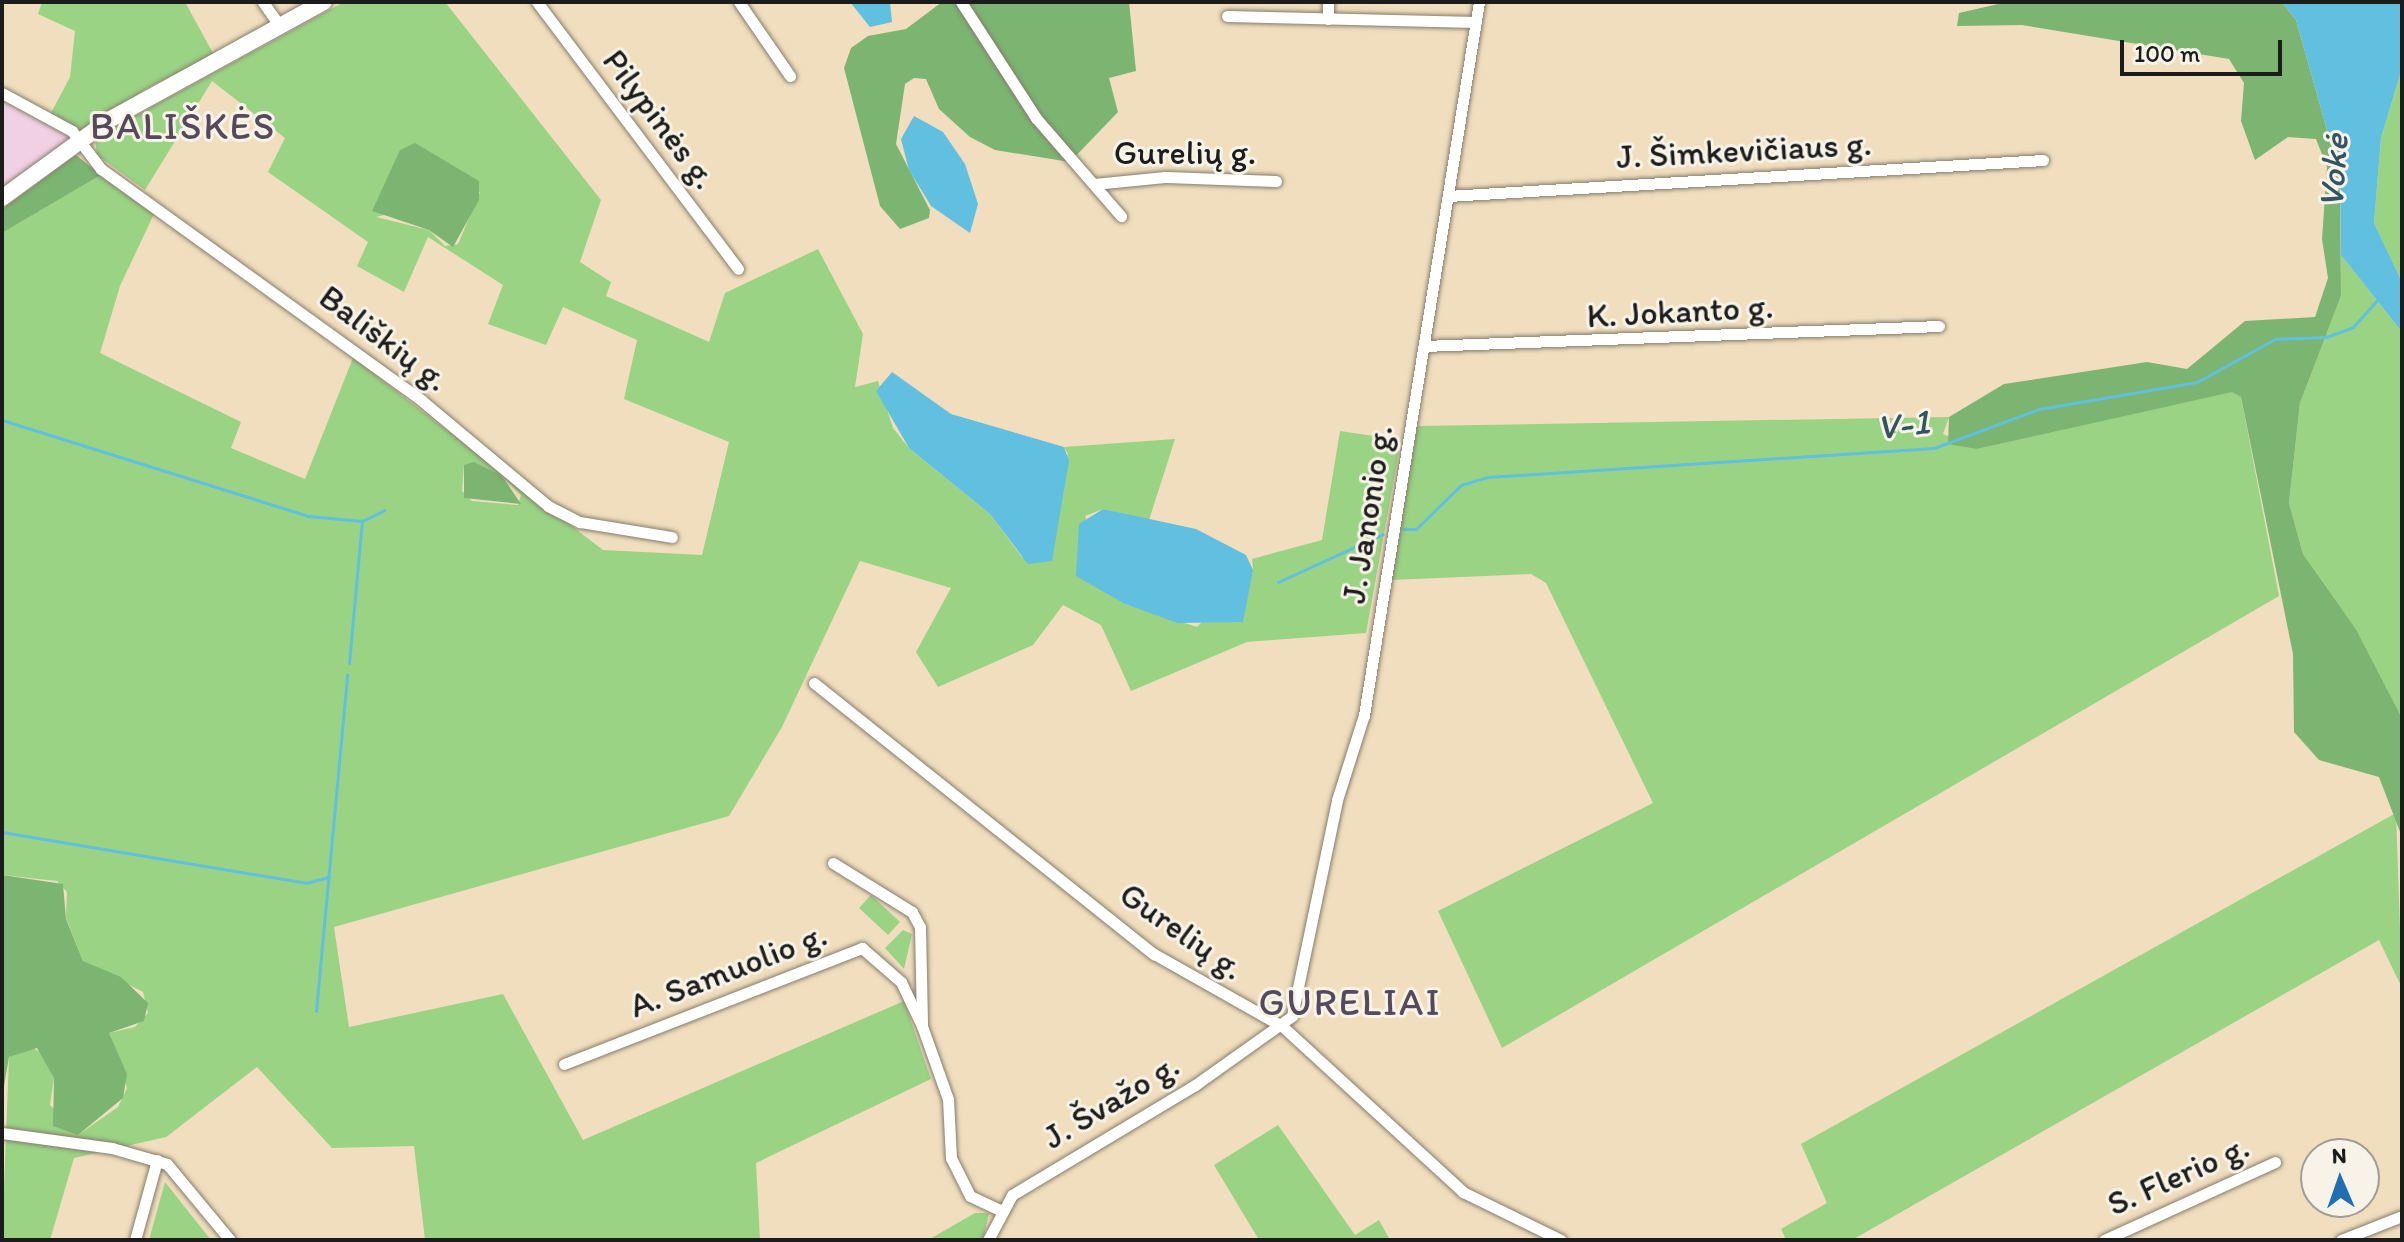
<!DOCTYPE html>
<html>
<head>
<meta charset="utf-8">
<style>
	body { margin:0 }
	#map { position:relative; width:2404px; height:1242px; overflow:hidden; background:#f0debe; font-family:Itim,sans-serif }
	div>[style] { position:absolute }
	.built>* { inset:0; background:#f1d0e3 }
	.green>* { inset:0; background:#9bd385 }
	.forest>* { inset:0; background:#7cb572 }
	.water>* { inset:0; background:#61bfdf }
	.stream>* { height:3px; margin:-1.5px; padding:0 1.5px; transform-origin:1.5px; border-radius:1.5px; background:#61bfdf }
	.roads { filter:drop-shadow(0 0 2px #867d6d) drop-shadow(0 0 2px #867d6d) }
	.minor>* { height:11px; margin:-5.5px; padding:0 5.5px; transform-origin:5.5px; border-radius:5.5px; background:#fff }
	.secondary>* { height:16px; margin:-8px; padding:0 8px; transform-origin:8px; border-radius:8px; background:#fff }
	span { translate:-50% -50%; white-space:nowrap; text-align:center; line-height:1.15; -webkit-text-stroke:6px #f7f3e8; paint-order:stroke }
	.street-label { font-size:34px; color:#1c1c1c }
	.water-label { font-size:36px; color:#345560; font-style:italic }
	.quarter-label { font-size:38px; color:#57495c; letter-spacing:2px }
	.frame { position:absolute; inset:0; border:4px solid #1c1c1c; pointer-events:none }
	.north { position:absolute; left:2300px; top:1138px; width:80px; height:80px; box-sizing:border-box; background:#f7f3e8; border:2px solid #9f9d96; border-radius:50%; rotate:358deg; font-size:22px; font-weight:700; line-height:32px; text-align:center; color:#1c1c1c }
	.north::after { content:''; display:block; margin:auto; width:28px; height:36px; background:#1f6fb2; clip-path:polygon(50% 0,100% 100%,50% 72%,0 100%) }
	.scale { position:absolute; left:2120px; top:40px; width:162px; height:36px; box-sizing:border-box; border:4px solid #1c1c1c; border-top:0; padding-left:10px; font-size:24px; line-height:28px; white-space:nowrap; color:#1c1c1c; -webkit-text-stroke:6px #f7f3e8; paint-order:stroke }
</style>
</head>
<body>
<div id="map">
	<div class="built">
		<div style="clip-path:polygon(2px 96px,81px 134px,2px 191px)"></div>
	</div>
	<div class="green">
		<div style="clip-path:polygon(42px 2px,185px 2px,214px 55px,145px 89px,81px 134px,50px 115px,70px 77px,75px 31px,38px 14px)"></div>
		<div style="clip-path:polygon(evenodd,344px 2px,445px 2px,601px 200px,580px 262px,611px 282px,606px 296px,709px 342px,725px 293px,818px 249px,863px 334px,855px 387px,878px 381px,893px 428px,909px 448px,990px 514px,1022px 557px,1068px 454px,1064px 447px,1175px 439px,1149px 520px,1103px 509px,1085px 516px,1125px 604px,1197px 627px,1253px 570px,1252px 559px,1322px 540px,1340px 431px,1401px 440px,1366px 633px,1247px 642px,1131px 691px,1101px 625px,1063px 605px,1033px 645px,938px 687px,916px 652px,951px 588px,860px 561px,782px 727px,729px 816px,334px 927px,349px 1027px,503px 994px,583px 1140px,904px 1001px,931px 1079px,756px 1163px,760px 1240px,425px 1240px,414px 1146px,332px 1148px,257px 1067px,166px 1137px,74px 1158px,50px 1240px,2px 1240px,9px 1057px,31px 1047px,42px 1053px,54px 1078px,50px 1105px,78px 1135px,118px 1107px,127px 1088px,109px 1033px,135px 1027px,148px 1013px,143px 992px,83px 961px,66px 918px,67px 892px,57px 881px,2px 875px,2px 233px,101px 175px,154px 214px,120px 286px,100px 353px,241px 422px,231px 448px,305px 479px,353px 358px,603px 550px,702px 555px,729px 442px,624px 399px,637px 340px,563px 307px,546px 345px,488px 324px,503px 285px,428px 237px,404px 292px,357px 266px,368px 242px,268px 172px,285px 138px,212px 81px,145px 190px,97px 155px,95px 138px,344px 2px,480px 192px,458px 244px,445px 246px,429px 230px,376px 217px,480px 192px,344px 2px,464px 465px,502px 476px,521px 495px,518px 505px,472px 501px,462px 491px,464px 465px)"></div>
		<div style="clip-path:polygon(2402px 68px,2402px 282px,2374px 223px,2381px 138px)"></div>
		<div style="clip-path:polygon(2341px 255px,2402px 332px,2402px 718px,2356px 629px,2303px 554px,2289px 503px,2300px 403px,2341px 296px)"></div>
		<div style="clip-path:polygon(2232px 391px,2241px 397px,2279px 596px,1502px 1048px,1438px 911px,1653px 803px,1546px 583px,1531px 574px,1391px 580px,1417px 426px,1949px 417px,1943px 434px,1977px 449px)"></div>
		<div style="clip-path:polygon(2396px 813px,2402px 988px,2379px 940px,1852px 1240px,1786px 1240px,1781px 1229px,1827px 1203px,1801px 1144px)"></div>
		<div style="clip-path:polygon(871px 895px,900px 922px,888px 935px,859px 908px)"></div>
		<div style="clip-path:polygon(903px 930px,912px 934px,904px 969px,885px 948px)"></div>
		<div style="clip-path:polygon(1278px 1125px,1355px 1235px,1379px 1220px,1390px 1240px,1259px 1240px,1214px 1165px)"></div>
		<div style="clip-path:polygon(165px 1182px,211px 1240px,149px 1240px)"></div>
		<div style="clip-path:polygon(975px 1213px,989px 1213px,983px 1240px,928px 1240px)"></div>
	</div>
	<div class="forest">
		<div style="clip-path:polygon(942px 2px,1129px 2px,1136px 71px,1109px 78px,1118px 112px,1070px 162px,995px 150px,970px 137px,939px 109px,926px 79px,914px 78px,905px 84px,896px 144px,930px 210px,929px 218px,900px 229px,880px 206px,844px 68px,851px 48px,868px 36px,906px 29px)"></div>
		<div style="clip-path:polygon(2007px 2px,2282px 2px,2296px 20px,2340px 176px,2341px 296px,2300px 403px,2289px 503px,2303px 554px,2356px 629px,2402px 718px,2402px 837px,2379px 777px,2319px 760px,2294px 732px,2293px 654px,2241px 397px,2232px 392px,1977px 449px,1948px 444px,1949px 417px,2004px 384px,2147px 362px,2187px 369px,2245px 321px,2315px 317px,2328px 278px,2322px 239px,2327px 167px,2316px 139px,2288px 137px,2255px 160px,2241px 121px,2244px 83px,2229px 59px,2022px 25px,1957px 26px,1959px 13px)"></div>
		<div style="clip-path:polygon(415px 143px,479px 181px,479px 200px,453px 247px,429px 230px,372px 211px,400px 150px)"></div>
		<div style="clip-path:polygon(76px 155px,101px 175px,2px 233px,2px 209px)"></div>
		<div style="clip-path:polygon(474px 462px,502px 476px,521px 504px,464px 498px,464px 465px)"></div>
		<div style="clip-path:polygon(2px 875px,63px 884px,66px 919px,83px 961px,121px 977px,148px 1003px,144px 1021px,109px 1033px,127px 1074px,123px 1098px,78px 1135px,53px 1126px,54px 1078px,37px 1048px,9px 1057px,2px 1098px)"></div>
	</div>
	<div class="water">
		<div style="clip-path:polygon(850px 2px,890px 2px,892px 22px,870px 27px)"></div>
		<div style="clip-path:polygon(2282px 2px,2402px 2px,2402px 68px,2381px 138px,2374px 223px,2402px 282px,2402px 332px,2341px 255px,2340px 176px,2296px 20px)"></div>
		<div style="clip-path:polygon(914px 116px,943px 132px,965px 164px,978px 204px,970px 233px,931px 206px,909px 170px,901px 139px)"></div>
		<div style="clip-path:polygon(892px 372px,951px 414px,1064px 447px,1069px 461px,1052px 561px,1028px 564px,990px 514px,909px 448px,876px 391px)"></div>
		<div style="clip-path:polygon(1103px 509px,1196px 529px,1246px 555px,1253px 570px,1243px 622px,1178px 623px,1125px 604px,1076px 576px,1079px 524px)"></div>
	</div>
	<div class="stream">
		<div style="left:2px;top:420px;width:321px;rotate:17.4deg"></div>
		<div style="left:308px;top:516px;width:54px;rotate:5.3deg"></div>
		<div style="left:362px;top:521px;width:25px;rotate:-26deg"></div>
		<div style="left:1403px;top:529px;width:13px"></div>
		<div style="left:1416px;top:529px;width:63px;rotate:-44.4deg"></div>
		<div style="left:1461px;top:485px;width:27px;rotate:-17deg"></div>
		<div style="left:1487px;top:477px;width:448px;rotate:-3.7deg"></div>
		<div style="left:1934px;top:448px;width:112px;rotate:-20.4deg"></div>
		<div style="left:2039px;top:409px;width:160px;rotate:-9.7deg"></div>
		<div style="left:2197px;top:382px;width:89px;rotate:-28.9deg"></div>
		<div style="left:2275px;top:339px;width:51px;rotate:-2.2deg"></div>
		<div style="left:2326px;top:337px;width:29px;rotate:-20deg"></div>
		<div style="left:2353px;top:327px;width:39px;rotate:-48deg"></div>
		<div style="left:1278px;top:582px;width:115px;rotate:-24.6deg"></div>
		<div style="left:349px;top:663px;width:143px;rotate:-84.8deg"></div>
		<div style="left:2px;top:832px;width:308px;rotate:9.5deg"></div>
		<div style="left:306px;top:883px;width:24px;rotate:-15deg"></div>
		<div style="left:316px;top:1011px;width:338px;rotate:-84.7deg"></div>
	</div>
	<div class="roads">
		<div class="minor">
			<div style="left:263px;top:2px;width:29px;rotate:55deg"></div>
			<div style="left:537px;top:2px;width:334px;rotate:53deg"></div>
			<div style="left:739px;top:2px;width:90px;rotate:55.4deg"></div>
			<div style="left:961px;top:2px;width:138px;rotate:57.1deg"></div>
			<div style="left:1036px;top:118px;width:130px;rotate:49.1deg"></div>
			<div style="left:1227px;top:16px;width:249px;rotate:1.4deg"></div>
			<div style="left:1328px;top:19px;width:17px;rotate:-90deg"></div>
			<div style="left:2px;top:93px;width:80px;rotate:28.5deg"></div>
			<div style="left:72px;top:131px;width:48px;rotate:52.7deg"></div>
			<div style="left:101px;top:169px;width:395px;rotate:35.8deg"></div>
			<div style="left:421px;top:400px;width:165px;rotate:39.8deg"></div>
			<div style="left:548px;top:506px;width:36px;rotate:27deg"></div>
			<div style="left:580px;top:522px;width:93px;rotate:9.3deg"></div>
			<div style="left:1094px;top:184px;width:71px;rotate:-5.6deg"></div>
			<div style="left:1165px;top:177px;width:111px;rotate:2.1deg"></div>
			<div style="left:1448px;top:196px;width:596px;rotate:-3.46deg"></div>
			<div style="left:1424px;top:346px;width:515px;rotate:-2.22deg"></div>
			<div style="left:814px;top:683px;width:435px;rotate:38.6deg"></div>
			<div style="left:1154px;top:954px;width:147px;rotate:29.4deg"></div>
			<div style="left:1282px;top:1026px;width:246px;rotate:42.5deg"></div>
			<div style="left:1463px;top:1192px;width:109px;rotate:26.1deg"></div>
			<div style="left:833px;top:863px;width:93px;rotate:31.8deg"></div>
			<div style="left:912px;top:912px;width:17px;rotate:62deg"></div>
			<div style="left:920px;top:927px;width:99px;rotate:88.8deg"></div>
			<div style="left:922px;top:1026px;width:77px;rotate:70.4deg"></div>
			<div style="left:948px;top:1099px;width:59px;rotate:87.1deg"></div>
			<div style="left:951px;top:1158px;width:42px;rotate:63.4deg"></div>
			<div style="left:970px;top:1196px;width:33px;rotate:25deg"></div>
			<div style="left:564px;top:1064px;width:320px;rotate:-21.3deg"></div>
			<div style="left:862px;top:948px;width:52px;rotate:41.1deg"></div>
			<div style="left:901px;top:982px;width:49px;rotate:64.5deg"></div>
			<div style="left:2px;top:1133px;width:111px;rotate:7.8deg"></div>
			<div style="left:112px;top:1148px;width:57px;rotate:16.2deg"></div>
			<div style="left:167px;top:1164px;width:99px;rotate:50.3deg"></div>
			<div style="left:135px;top:1240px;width:83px;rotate:-74.6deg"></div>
			<div style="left:988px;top:1240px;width:51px;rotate:-61.9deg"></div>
			<div style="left:1012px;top:1195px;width:214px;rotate:-31deg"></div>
			<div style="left:1195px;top:1085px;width:119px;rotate:-35.4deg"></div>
			<div style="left:1292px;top:1016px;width:221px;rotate:-78.2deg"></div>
			<div style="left:1337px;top:800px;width:89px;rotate:-72.4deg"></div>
			<div style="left:1364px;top:715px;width:722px;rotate:-80.84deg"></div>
			<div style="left:2104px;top:1240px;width:188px;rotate:-24.5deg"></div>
			<div style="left:2341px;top:1240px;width:66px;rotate:-21.5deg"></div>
		</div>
		<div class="secondary">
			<div style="left:2px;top:198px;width:132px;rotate:-36.1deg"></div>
			<div style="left:109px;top:120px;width:245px;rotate:-28.8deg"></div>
		</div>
	</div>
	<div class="street-label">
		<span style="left:660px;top:119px;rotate:53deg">Pilypinės g.</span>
		<span style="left:1744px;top:150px;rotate:-3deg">J. Šimkevičiaus g.</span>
		<span style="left:1185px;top:153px">Gurelių g.</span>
		<span style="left:1680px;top:311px;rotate:-3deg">K. Jokanto g.</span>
		<span style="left:384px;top:338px;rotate:37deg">Bališkių g.</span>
		<span style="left:1367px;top:514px;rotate:-81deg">J. Janonio g.</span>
		<span style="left:1182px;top:931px;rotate:35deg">Gurelių g.</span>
		<span style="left:728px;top:970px;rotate:-21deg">A. Samuolio g.</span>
		<span style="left:1111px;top:1101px;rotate:-31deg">J. Švažo g.</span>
		<span style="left:2178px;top:1175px;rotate:-24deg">S. Flerio g.</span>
	</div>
	<div class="water-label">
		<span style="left:2333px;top:171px;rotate:-86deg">Vokė</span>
		<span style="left:1903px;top:424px;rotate:-7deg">V-1</span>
	</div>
	<div class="quarter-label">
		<span style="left:183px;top:127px">BALIŠKĖS</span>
		<span style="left:1350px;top:1003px">GURELIAI</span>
	</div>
	<div class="frame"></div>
	<div class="north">N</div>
	<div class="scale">100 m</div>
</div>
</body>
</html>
